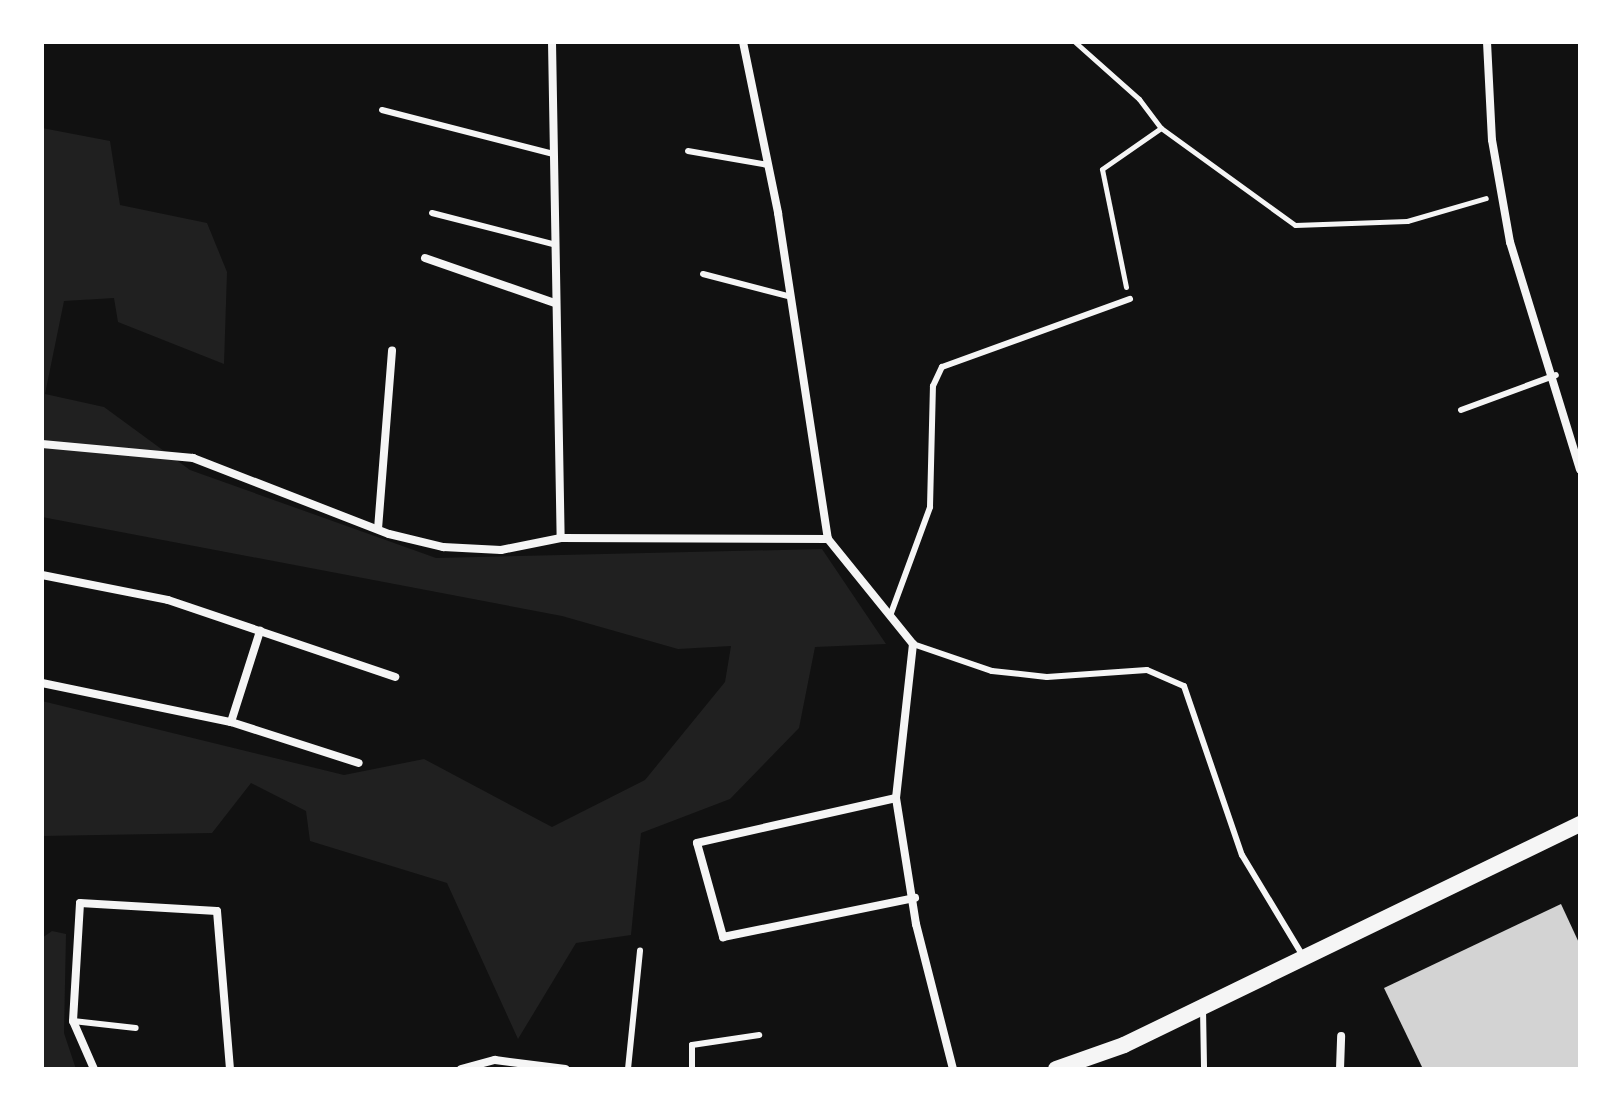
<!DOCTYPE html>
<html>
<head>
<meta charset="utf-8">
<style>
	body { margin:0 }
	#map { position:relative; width:1622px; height:1111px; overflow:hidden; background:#111; font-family:"PT Sans Narrow",sans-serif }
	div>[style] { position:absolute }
	.green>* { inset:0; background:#202020 }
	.building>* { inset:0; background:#d3d3d3 }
	.path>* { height:5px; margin:-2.5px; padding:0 2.5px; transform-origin:2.5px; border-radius:2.5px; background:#f5f5f5 }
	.service>* { height:6px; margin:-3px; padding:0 3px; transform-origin:3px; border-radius:3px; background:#f5f5f5 }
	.minor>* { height:8px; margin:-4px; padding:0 4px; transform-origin:4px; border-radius:4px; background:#f5f5f5 }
	.secondary>* { height:16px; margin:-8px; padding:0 8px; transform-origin:8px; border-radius:8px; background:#f5f5f5 }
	span { translate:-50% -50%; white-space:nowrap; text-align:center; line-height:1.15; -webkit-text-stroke:6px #fff; paint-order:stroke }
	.frame { position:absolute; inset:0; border:44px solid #fff; pointer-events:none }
</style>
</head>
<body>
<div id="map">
	<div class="green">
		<div style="clip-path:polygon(42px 128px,110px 141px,120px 205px,207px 223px,227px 272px,224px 364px,118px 322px,114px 298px,64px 301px,45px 394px,104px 407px,190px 470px,436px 558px,822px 549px,886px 644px,815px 647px,799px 728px,730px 799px,641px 833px,631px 935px,576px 943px,518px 1039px,447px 883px,310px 841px,306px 811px,251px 783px,212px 833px,42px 836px,42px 701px,344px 775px,424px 759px,552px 827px,645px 780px,725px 682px,731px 646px,678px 649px,562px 616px,42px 517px)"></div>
		<div style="clip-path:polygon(52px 931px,66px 934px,64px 1033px,76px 1069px,42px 1069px,42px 938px)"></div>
	</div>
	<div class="building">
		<div style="clip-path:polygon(1561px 904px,1580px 945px,1580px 1069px,1423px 1069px,1384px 988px)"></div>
	</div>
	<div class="path">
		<div style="left:1075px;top:42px;width:86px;rotate:41.7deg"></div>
		<div style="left:1139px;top:99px;width:36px;rotate:53deg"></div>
		<div style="left:1161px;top:128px;width:165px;rotate:35.9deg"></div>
		<div style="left:1295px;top:225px;width:112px;rotate:-2deg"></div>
		<div style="left:1407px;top:221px;width:82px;rotate:-16.2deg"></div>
		<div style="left:1126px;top:287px;width:120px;rotate:-101.5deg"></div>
		<div style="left:1102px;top:169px;width:72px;rotate:-34.8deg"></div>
	</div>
	<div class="service">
		<div style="left:382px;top:110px;width:177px;rotate:14.4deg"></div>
		<div style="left:688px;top:151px;width:81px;rotate:9.9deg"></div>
		<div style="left:432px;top:213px;width:125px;rotate:14.4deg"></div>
		<div style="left:703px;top:274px;width:91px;rotate:14.6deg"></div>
		<div style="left:1461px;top:410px;width:101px;rotate:-20.2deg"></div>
		<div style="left:890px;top:616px;width:116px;rotate:-69.8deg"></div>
		<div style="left:930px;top:507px;width:121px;rotate:-88.6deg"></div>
		<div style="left:933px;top:386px;width:21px;rotate:-65deg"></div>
		<div style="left:942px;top:367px;width:200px;rotate:-19.9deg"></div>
		<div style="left:913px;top:644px;width:83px;rotate:18.9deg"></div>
		<div style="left:992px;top:671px;width:55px;rotate:6.2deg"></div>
		<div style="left:1047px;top:677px;width:100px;rotate:-4deg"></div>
		<div style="left:1147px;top:670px;width:40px;rotate:23.4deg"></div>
		<div style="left:1184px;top:686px;width:179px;rotate:71.1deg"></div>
		<div style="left:1242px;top:855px;width:118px;rotate:58.9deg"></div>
		<div style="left:1203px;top:1009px;width:60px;rotate:89deg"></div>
		<div style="left:73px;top:1021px;width:63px;rotate:6.3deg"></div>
		<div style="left:628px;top:1069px;width:119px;rotate:-84.2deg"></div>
		<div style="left:692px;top:1069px;width:24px;rotate:-90deg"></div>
		<div style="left:692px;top:1045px;width:68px;rotate:-8.5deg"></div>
	</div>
	<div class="minor">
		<div style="left:552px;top:42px;width:496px;rotate:89deg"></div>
		<div style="left:743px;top:42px;width:175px;rotate:78.4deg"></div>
		<div style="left:778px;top:213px;width:330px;rotate:81.3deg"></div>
		<div style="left:828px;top:539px;width:135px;rotate:51deg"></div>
		<div style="left:913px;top:644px;width:155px;rotate:96.3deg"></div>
		<div style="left:896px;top:798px;width:128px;rotate:81deg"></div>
		<div style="left:916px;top:924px;width:150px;rotate:75.7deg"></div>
		<div style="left:1487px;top:42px;width:98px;rotate:87.1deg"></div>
		<div style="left:1492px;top:140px;width:104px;rotate:80deg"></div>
		<div style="left:1510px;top:242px;width:238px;rotate:72.9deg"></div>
		<div style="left:425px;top:258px;width:138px;rotate:19.1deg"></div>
		<div style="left:42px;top:444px;width:152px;rotate:5.3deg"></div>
		<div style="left:193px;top:458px;width:210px;rotate:21.2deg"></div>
		<div style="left:389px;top:534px;width:56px;rotate:13.5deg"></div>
		<div style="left:443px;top:547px;width:58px;rotate:3deg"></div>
		<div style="left:501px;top:550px;width:61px;rotate:-11.3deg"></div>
		<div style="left:561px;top:538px;width:267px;rotate:0.2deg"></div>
		<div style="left:378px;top:529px;width:179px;rotate:-85.5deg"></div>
		<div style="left:42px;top:575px;width:128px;rotate:11.2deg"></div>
		<div style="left:168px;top:600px;width:240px;rotate:18.7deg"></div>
		<div style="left:42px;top:683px;width:193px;rotate:11.7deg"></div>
		<div style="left:231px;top:722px;width:134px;rotate:17.8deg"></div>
		<div style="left:231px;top:722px;width:96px;rotate:-72.3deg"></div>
		<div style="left:896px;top:798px;width:204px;rotate:167.3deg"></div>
		<div style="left:697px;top:843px;width:98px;rotate:74.5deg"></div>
		<div style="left:723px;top:937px;width:196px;rotate:-11.5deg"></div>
		<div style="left:94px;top:1069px;width:52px;rotate:-113.6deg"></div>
		<div style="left:73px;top:1021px;width:118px;rotate:-86.6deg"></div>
		<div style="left:80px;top:903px;width:137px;rotate:3.3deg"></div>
		<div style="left:217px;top:911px;width:159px;rotate:85.3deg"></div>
		<div style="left:461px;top:1069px;width:35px;rotate:-15deg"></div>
		<div style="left:495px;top:1060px;width:71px;rotate:7.3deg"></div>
		<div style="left:1340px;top:1069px;width:33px;rotate:-88deg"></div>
	</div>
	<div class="secondary">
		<div style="left:1056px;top:1069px;width:72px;rotate:-19.4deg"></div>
		<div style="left:1124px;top:1045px;width:507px;rotate:-25.86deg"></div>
	</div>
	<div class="frame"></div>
</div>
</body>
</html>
